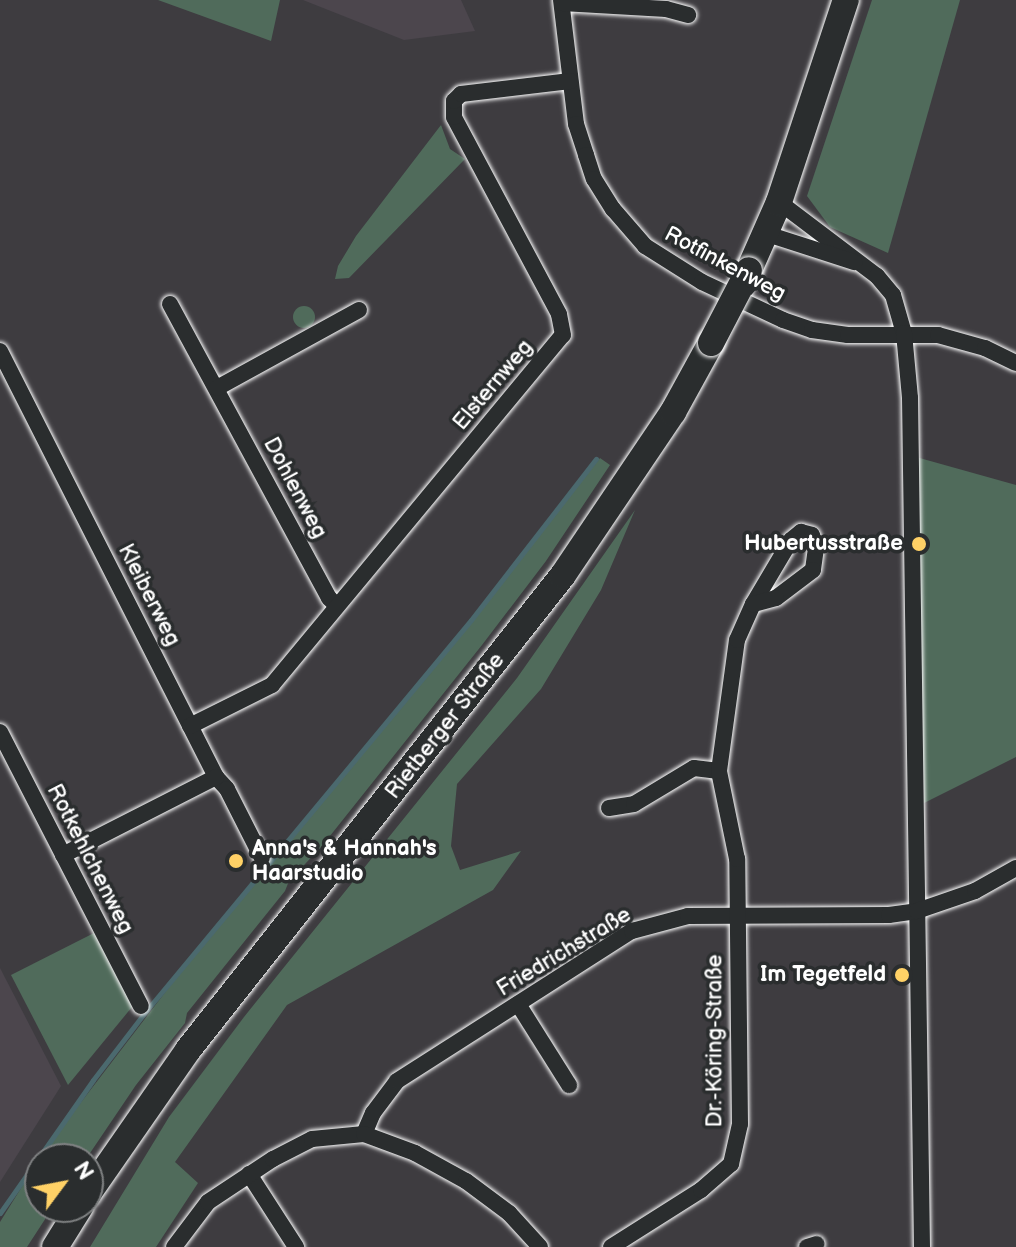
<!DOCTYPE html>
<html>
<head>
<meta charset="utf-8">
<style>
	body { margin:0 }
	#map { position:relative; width:1016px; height:1247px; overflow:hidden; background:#3e3c40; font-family:"Balsamiq Sans",sans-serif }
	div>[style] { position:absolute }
	.built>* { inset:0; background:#4c464d }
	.green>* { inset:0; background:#506b5b }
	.round { border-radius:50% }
	.stream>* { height:5px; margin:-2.5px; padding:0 2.5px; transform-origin:2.5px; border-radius:2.5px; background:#4b696e }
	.roads { filter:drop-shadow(0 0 2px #fff) drop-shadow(0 0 2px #fff) }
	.minor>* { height:16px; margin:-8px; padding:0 8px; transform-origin:8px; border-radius:8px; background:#2a2d2e }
	.primary>* { height:26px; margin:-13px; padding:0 13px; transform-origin:13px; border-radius:13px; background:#2a2d2e }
	.bridges { filter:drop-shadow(0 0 2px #fff) drop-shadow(0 0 2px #fff) }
	.primary-bridge>* { height:26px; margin:-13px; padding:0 13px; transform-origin:13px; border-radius:13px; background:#2a2d2e }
	.dots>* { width:22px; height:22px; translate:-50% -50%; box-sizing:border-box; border:4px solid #2a2d2e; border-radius:50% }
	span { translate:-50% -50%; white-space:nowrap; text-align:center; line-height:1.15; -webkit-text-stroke:7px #2a2d2e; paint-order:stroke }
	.street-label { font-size:22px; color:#fff }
	.poi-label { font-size:22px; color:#fff; font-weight:700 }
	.right { translate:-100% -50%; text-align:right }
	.left { translate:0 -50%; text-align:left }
	.north { position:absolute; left:24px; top:1143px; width:80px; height:80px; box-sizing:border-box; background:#2a2d2e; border:2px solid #7f8182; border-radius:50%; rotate:58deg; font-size:22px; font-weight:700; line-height:32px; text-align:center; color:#fff }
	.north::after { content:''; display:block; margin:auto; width:28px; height:36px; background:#ffd166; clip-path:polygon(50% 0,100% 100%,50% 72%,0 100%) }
</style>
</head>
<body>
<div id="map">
	<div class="built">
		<div style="clip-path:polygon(303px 0,461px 0,475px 31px,404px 40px)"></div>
		<div style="clip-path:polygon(0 968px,61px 1086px,0 1182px)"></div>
	</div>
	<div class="green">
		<div style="clip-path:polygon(158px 0,280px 0,271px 41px)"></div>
		<div style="clip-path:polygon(872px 0,960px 0,888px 253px,830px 227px,807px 196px)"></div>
		<div style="clip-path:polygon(441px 125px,450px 149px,465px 159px,349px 278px,335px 279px,338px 266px,356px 236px)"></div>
		<div class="round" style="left:293px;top:306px;width:22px;height:22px"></div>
		<div style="clip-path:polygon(916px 457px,1016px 485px,1016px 757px,924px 803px)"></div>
		<div style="clip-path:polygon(600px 458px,610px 465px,546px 561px,482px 645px,322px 846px,289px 881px,285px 891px,187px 1013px,185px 1023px,136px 1085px,86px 1159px,40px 1159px,40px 1207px,53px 1207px,27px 1247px,0 1247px,0 1222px,46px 1148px,170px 986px,438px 663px)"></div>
		<div style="clip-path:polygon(635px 510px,601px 590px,541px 689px,457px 784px,451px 846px,460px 870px,521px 851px,493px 890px,287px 1005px,175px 1162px,198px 1183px,156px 1247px,90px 1247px,169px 1117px,244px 1017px,517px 678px)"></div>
		<div style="clip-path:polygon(94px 933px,132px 1007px,68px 1085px,11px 975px)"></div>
	</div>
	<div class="stream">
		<div style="left:0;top:1213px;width:162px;rotate:-55deg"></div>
		<div style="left:93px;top:1080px;width:87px;rotate:-52.5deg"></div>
		<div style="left:146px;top:1011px;width:508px;rotate:-50.27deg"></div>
		<div style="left:471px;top:620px;width:204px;rotate:-52.2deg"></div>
	</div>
	<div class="roads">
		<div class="minor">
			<div style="left:561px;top:0;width:125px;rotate:83.1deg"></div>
			<div style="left:576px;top:124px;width:33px;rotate:72deg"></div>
			<div style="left:586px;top:155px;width:25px;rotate:72deg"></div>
			<div style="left:594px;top:179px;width:36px;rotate:58deg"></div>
			<div style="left:613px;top:209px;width:49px;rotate:49.1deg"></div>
			<div style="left:645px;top:246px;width:67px;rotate:32.3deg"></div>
			<div style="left:702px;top:282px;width:89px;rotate:25.1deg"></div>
			<div style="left:783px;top:320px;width:31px;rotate:19deg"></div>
			<div style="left:812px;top:330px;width:36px;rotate:8deg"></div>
			<div style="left:848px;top:335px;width:90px"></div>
			<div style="left:938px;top:335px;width:49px;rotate:15.5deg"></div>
			<div style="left:985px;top:348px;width:34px;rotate:26deg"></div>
			<div style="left:562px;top:3px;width:104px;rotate:3.3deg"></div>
			<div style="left:666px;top:9px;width:23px;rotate:15deg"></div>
			<div style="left:779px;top:202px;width:123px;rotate:37.1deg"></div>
			<div style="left:877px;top:276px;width:25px;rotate:50deg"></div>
			<div style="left:893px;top:295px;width:40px;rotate:74deg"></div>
			<div style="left:904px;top:333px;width:65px;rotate:84.7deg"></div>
			<div style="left:910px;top:398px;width:849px;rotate:89.19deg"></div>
			<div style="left:764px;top:233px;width:95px;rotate:17.9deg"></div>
			<div style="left:170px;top:304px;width:334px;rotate:61.6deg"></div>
			<div style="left:329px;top:598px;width:11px;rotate:45deg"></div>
			<div style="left:0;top:351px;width:478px;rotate:63.1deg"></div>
			<div style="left:216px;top:777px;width:16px;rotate:47deg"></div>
			<div style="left:227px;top:789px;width:77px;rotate:63.1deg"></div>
			<div style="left:217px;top:388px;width:162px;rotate:-28.8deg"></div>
			<div style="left:190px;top:726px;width:92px;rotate:-26.6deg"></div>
			<div style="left:272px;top:685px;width:455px;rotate:-50.3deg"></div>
			<div style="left:563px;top:335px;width:21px;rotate:-101deg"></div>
			<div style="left:559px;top:314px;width:223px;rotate:-118.1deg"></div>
			<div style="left:454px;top:117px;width:16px;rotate:-90deg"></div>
			<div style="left:454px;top:101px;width:10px;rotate:-45deg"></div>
			<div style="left:461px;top:94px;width:110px;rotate:-6.8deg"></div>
			<div style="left:0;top:732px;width:308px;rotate:62.8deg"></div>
			<div style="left:609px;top:808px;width:25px;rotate:-9deg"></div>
			<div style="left:634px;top:804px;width:70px;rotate:-31deg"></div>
			<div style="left:694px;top:768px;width:25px;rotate:7deg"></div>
			<div style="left:63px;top:855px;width:172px;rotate:-27deg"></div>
			<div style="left:518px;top:1004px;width:96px;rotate:57.8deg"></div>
			<div style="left:364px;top:1134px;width:23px;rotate:-67deg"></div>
			<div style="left:373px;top:1113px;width:40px;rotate:-53deg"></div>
			<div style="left:397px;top:1081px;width:279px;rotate:-32.6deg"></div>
			<div style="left:632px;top:931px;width:58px;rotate:-15deg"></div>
			<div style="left:688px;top:916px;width:201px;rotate:-0.3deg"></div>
			<div style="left:889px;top:915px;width:28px;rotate:-8deg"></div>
			<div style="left:917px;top:911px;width:61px;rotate:-19deg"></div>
			<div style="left:975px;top:891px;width:47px;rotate:-29.3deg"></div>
			<div style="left:249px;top:1174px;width:87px;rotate:57.2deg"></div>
			<div style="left:174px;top:1247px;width:56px;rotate:-52.9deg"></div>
			<div style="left:208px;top:1202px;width:78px;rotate:-33.5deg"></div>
			<div style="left:273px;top:1159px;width:44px;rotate:-27.1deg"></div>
			<div style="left:312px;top:1139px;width:52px;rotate:-5.5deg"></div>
			<div style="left:364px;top:1134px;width:54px;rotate:20.4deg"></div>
			<div style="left:415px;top:1153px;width:58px;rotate:28.8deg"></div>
			<div style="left:466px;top:1181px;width:54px;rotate:36.7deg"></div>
			<div style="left:509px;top:1213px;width:46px;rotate:47.6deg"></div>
			<div style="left:611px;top:1247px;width:107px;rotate:-32.3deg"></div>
			<div style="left:701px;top:1190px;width:40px;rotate:-41deg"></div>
			<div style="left:731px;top:1164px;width:41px;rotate:-77.3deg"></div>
			<div style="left:740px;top:1124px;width:265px;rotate:-90.6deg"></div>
			<div style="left:737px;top:859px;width:90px;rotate:-101.6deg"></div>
			<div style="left:719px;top:771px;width:132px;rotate:-82.2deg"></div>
			<div style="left:737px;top:640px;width:39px;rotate:-66deg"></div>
			<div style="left:753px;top:604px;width:74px;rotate:-59.3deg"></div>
			<div style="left:791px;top:540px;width:13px;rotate:-39deg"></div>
			<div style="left:801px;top:532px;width:11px;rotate:15deg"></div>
			<div style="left:812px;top:535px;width:14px;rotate:73deg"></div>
			<div style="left:816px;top:548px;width:22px;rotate:98deg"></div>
			<div style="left:813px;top:570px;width:46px;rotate:142.9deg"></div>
			<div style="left:776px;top:598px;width:24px;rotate:165deg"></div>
			<div style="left:807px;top:1247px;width:10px;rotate:-17deg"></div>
		</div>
		<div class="primary">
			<div style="left:749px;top:270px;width:74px;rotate:-66.2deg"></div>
			<div style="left:779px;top:202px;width:213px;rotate:-71.7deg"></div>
			<div style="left:88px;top:1194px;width:175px;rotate:-55.2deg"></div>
			<div style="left:188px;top:1050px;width:605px;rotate:-51.71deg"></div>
			<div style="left:563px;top:575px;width:197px;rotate:-56deg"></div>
			<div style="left:673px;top:412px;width:79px;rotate:-61.2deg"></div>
			<div style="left:55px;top:1247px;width:47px;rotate:-58deg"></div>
		</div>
	</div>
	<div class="bridges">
		<div class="primary-bridge">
			<div style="left:711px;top:343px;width:82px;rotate:-62.5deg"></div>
		</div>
	</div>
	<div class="dots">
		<div style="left:919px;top:544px;background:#ffd166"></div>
		<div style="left:236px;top:861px;background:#ffd166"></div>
		<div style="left:902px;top:975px;background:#ffd166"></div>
	</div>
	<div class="street-label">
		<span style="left:725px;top:264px;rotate:28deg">Rotfinkenweg</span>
		<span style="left:493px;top:385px;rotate:-50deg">Elsternweg</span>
		<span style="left:295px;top:488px;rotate:62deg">Dohlenweg</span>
		<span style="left:149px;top:595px;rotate:63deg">Kleiberweg</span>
		<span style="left:445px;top:726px;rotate:-52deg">Rietberger Straße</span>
		<span style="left:90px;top:859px;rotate:63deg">Rotkehlchenweg</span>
		<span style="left:564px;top:952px;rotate:-31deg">Friedrichstraße</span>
		<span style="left:715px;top:1041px;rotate:-90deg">Dr.-Köring-Straße</span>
	</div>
	<div class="poi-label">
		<span class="right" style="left:903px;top:544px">Hubertusstraße</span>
		<span class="left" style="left:252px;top:861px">Anna's &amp; Hannah's<br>Haarstudio</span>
		<span class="right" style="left:886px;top:975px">Im Tegetfeld</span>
	</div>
	<div class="north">N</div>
</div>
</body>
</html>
